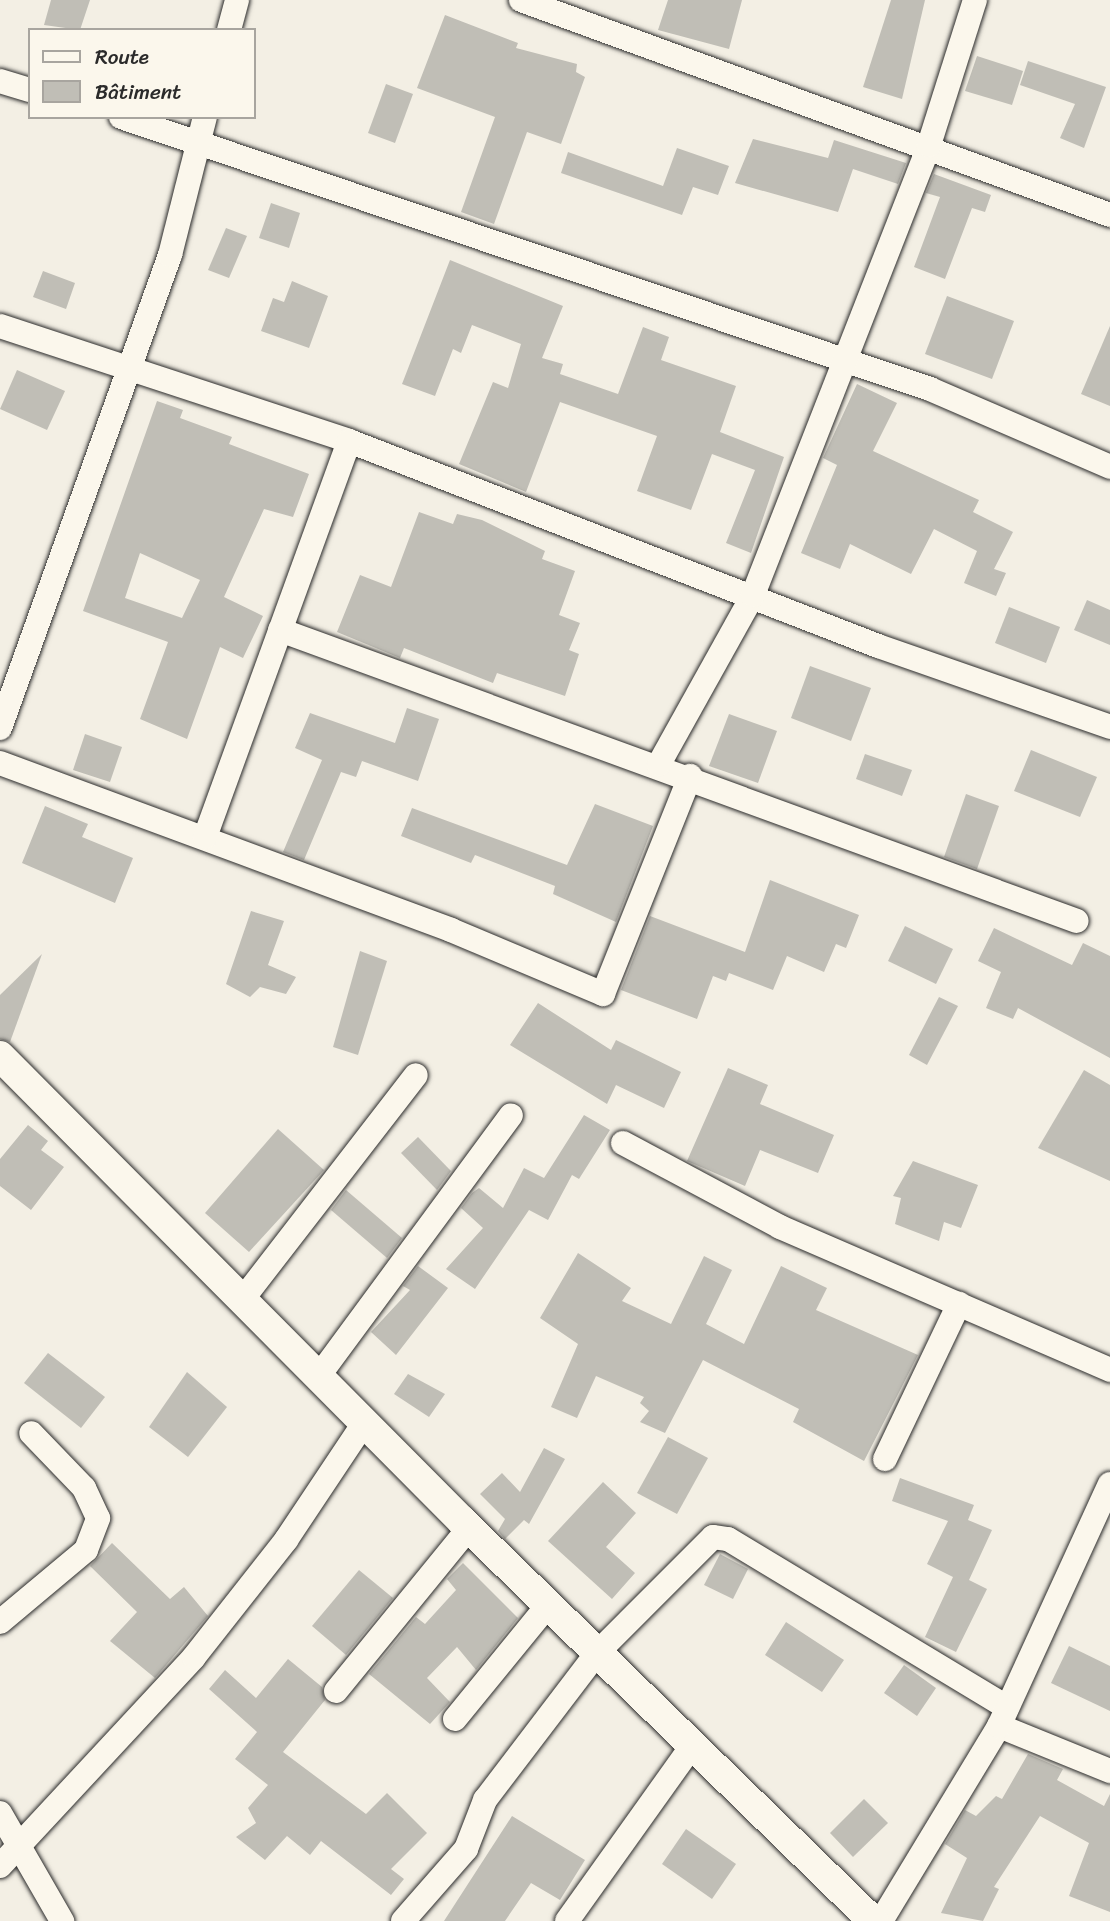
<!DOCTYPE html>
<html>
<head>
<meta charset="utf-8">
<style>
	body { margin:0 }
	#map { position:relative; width:1110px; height:1921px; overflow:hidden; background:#f3efe4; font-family:Sriracha,sans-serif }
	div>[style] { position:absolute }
	.building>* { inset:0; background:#c0beb6 }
	.roads { filter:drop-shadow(0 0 2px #2b2b2b) drop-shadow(0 0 2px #2b2b2b) }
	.minor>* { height:24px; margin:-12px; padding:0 12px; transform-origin:12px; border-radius:12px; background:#fbf7ec }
	.tertiary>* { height:30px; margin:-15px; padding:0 15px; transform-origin:15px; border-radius:15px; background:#fbf7ec }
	span { translate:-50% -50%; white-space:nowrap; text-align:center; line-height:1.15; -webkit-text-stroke:7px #fbf7ec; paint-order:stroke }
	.legend { position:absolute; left:28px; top:28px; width:228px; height:91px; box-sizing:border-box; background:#fbf7ec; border:2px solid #a8a59f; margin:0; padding:9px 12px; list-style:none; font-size:21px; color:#2b2b2b }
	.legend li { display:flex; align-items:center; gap:14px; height:35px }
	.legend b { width:35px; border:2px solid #a8a59f }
</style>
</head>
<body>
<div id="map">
	<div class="building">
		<div style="clip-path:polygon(51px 0,90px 0,80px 30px,44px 25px)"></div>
		<div style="clip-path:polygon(668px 0,742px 0,729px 49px,658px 30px)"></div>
		<div style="clip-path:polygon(891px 0,925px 0,902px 99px,863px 87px)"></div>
		<div style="clip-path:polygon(445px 15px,518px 43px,516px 48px,577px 64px,576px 72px,585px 77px,561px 144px,527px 132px,494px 224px,461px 212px,495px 117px,417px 88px)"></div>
		<div style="clip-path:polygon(977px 56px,1023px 71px,1012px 105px,965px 91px)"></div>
		<div style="clip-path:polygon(1028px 61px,1106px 87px,1084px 148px,1060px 138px,1075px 104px,1020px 85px)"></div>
		<div style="clip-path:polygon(386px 84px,413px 94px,395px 143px,368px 133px)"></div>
		<div style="clip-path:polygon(753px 139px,828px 158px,834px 140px,906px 163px,898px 184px,853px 169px,838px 212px,735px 183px)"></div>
		<div style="clip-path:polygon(677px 148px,729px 166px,718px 195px,693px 187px,682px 215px,561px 173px,568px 152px,663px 186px)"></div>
		<div style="clip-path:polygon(934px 174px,991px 195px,985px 212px,972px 208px,945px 279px,914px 267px,940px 197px,926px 193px)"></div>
		<div style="clip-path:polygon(271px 203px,300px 213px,289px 248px,259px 238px)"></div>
		<div style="clip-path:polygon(226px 228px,247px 236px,229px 278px,208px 270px)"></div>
		<div style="clip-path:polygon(450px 260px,563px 306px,542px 358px,563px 364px,560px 374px,618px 394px,643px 327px,669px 337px,661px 360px,736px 386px,720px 432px,784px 457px,751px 553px,726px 543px,755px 470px,712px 454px,691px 510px,637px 491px,657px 436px,560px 402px,526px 492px,459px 464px,493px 382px,508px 388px,521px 344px,472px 325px,461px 353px,453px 349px,435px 396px,402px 384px)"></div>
		<div style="clip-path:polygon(43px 271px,75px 283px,66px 309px,33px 297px)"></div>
		<div style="clip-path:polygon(292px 281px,328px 296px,309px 348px,261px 331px,273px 298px,284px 302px)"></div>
		<div style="clip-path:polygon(947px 296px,1014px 321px,992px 379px,925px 354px)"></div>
		<div style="clip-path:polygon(1110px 326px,1110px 406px,1081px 394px)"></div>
		<div style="clip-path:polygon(17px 370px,65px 391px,47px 430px,0 409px)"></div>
		<div style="clip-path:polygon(857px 384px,897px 403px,873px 451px,979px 500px,973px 512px,1013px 532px,994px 569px,1006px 573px,996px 596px,964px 583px,977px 551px,934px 529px,911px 574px,850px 544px,840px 569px,801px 553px,837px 465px,823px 458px)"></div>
		<div style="clip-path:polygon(evenodd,157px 401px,183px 410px,180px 418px,232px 437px,229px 444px,309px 474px,293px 517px,264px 509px,224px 597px,263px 616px,243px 658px,220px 647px,187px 739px,140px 719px,168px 642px,83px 611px,157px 401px,140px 553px,200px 580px,182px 618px,125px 598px,140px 553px)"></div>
		<div style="clip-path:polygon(419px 512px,453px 524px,457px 514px,482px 520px,545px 551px,542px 559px,575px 571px,559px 615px,580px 623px,569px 650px,579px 654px,565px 696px,497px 673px,493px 683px,404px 648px,400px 658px,337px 632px,360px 575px,391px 587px)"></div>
		<div style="clip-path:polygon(1087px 600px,1110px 610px,1110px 645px,1074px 630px)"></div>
		<div style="clip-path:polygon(1009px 607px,1060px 627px,1046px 663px,995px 643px)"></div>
		<div style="clip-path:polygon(810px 666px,871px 688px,851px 741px,791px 718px)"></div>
		<div style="clip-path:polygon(407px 708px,439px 719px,418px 781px,362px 761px,356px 777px,341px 772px,304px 860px,283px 852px,322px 760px,295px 748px,310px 713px,395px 743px)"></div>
		<div style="clip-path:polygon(729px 714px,777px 731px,758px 783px,709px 766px)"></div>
		<div style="clip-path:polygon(85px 734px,122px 747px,110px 782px,73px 770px)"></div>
		<div style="clip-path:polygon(1031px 750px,1097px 777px,1080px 817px,1014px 791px)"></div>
		<div style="clip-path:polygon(865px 754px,912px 770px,902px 796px,856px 779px)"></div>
		<div style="clip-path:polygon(966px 794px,999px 806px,977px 869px,944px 857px)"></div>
		<div style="clip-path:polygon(595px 804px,653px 826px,616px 922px,553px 894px,555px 886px,475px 855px,471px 863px,401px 836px,412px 808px,567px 865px)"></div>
		<div style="clip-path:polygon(45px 806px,88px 824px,82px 837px,133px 858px,115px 903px,22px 863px)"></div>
		<div style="clip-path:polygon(770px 880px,859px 915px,846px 948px,836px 944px,824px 972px,787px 956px,773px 990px,729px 973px,726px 981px,713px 976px,697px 1019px,621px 990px,650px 916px,745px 952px)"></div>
		<div style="clip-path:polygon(251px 911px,284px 921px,268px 965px,296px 977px,286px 994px,260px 987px,250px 997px,226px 984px)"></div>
		<div style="clip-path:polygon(905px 926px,953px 949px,936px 984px,888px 961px)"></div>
		<div style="clip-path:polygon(994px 928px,1072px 965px,1083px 943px,1110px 956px,1110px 1058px,1018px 1008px,1013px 1019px,986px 1008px,1001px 972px,978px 961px)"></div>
		<div style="clip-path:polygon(360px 951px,387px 961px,358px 1055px,333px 1047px)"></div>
		<div style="clip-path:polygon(42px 954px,10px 1042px,0 1039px,0 995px)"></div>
		<div style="clip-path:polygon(939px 997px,958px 1006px,927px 1065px,909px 1055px)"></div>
		<div style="clip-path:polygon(538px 1003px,611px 1050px,616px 1040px,681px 1072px,664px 1108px,616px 1085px,607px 1104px,510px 1045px)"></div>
		<div style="clip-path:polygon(728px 1068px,768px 1085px,760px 1104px,834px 1135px,818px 1173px,760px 1150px,745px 1186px,687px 1161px)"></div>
		<div style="clip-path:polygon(1084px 1070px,1110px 1085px,1110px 1181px,1038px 1148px)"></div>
		<div style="clip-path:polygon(584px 1115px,610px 1130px,579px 1179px,572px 1175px,548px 1220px,529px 1210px,475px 1289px,446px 1269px,483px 1228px,461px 1208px,472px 1193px,479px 1188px,503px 1208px,524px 1168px,544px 1178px)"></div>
		<div style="clip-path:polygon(28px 1125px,48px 1141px,41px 1150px,64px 1167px,31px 1210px,0 1186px,0 1159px)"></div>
		<div style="clip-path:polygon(278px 1129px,324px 1170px,249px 1252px,205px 1213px)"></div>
		<div style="clip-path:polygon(418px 1137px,451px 1171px,437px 1190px,401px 1153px)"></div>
		<div style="clip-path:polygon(913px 1161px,978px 1185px,961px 1228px,944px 1222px,939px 1241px,895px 1224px,901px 1198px,893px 1196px)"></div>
		<div style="clip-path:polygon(346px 1190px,402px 1238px,387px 1258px,331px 1210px)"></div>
		<div style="clip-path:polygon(578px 1253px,631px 1288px,622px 1301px,671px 1324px,704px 1256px,732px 1270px,706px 1324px,744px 1344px,781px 1266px,827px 1288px,816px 1310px,918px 1355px,864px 1461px,793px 1422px,799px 1409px,703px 1360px,665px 1433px,640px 1422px,649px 1411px,640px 1403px,644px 1397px,596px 1376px,577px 1418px,551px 1407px,578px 1344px,540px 1318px)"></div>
		<div style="clip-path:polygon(418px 1266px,448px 1288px,396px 1355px,371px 1332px,410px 1290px,403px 1286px)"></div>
		<div style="clip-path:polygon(48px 1353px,105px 1397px,81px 1428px,24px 1383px)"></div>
		<div style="clip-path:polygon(187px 1372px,227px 1407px,188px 1457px,149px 1427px)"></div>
		<div style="clip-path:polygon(408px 1374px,445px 1394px,429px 1417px,394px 1394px)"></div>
		<div style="clip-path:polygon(668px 1437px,708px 1458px,677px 1514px,637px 1493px)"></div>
		<div style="clip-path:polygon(544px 1448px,565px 1459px,529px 1524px,524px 1520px,505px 1539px,498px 1531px,505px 1519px,480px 1494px,502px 1473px,520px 1492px)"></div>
		<div style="clip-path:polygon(900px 1478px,974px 1505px,968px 1520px,992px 1530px,969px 1580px,987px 1589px,956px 1652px,925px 1637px,953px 1577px,927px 1564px,948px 1521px,892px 1501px)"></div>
		<div style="clip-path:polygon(603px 1482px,636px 1513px,606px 1547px,635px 1573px,612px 1599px,548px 1541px)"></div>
		<div style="clip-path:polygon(112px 1543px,170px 1599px,184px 1587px,208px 1616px,155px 1678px,110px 1641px,137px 1612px,90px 1566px)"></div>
		<div style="clip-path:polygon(720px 1554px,748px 1569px,733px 1599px,704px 1585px)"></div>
		<div style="clip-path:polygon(463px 1563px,518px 1618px,476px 1670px,457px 1647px,427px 1678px,450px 1702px,430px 1724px,369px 1674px,416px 1617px,425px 1624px,456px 1590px,447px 1579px)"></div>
		<div style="clip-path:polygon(359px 1570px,393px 1598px,346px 1655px,312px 1626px)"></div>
		<div style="clip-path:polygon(786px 1622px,844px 1660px,822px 1692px,765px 1655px)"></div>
		<div style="clip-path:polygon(1069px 1646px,1110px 1666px,1110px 1711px,1051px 1683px)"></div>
		<div style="clip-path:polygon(288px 1659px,322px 1687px,325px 1700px,283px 1752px,366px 1814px,387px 1793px,427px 1833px,391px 1869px,404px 1879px,391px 1895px,321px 1841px,310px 1855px,287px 1836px,265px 1860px,236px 1837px,256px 1823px,248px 1808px,268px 1785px,235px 1759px,257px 1732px,209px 1689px,225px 1670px,256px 1698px)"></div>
		<div style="clip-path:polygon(904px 1665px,936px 1688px,917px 1716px,884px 1693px)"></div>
		<div style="clip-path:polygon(1028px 1754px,1063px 1769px,1057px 1780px,1104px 1806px,1110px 1794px,1110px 1912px,1069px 1896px,1089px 1843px,1040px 1816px,994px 1887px,999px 1889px,983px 1921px,941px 1913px,967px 1858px,945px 1844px,965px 1810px,976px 1816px,996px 1796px,1002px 1799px)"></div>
		<div style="clip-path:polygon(864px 1799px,888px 1823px,853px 1857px,830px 1833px)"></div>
		<div style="clip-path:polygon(512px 1816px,585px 1860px,560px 1900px,531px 1883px,505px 1921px,444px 1921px)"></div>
		<div style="clip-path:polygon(686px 1829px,736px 1864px,712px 1899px,662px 1864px)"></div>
	</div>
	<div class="roads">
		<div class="minor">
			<div style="left:521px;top:0;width:627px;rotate:20.05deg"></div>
			<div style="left:229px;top:30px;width:31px;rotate:-75deg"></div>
			<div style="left:0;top:81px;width:31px;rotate:17deg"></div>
			<div style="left:121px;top:117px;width:854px;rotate:18.58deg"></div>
			<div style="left:930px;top:389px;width:196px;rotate:23.4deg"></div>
			<div style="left:0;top:326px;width:367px;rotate:18.2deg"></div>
			<div style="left:349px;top:441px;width:567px;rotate:21.18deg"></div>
			<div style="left:878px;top:646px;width:246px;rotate:19.2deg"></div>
			<div style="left:280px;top:630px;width:848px;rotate:20.06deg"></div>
			<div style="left:0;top:728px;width:503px;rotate:-70.23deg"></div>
			<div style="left:170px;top:255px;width:142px;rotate:-75.8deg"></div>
			<div style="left:0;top:763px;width:481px;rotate:20.3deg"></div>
			<div style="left:451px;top:930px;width:165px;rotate:22.8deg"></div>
			<div style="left:603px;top:994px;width:235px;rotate:-68.2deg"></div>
			<div style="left:659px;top:764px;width:193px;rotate:-60.9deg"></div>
			<div style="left:753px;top:595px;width:483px;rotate:-68.6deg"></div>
			<div style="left:929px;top:145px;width:152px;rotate:-72.4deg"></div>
			<div style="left:205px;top:837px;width:421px;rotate:-70deg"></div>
			<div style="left:623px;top:1143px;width:178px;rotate:28.1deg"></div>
			<div style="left:780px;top:1227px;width:360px;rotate:23.4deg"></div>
			<div style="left:242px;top:1300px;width:284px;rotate:-52.3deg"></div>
			<div style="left:318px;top:1377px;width:325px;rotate:-53.6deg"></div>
			<div style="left:885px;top:1459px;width:172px;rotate:-64.5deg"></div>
			<div style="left:0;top:1622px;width:112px;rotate:-39.9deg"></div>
			<div style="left:86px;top:1550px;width:34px;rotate:-69deg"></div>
			<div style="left:98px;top:1518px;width:33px;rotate:-115deg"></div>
			<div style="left:84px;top:1488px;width:76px;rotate:-133.9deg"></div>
			<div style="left:336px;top:1691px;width:210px;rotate:-50.8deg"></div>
			<div style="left:455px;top:1719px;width:147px;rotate:-50.8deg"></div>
			<div style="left:999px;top:1726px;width:120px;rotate:22.1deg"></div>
			<div style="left:0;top:1813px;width:125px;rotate:60.1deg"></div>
			<div style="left:0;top:1866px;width:285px;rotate:-47.1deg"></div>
			<div style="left:194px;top:1657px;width:149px;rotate:-51.8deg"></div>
			<div style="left:286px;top:1540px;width:141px;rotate:-56.3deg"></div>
			<div style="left:403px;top:1921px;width:96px;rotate:-48.8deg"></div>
			<div style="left:466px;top:1849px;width:53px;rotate:-68.8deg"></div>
			<div style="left:485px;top:1800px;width:185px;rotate:-52.7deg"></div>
			<div style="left:597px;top:1653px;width:164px;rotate:-45deg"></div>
			<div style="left:713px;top:1537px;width:15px;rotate:8deg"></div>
			<div style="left:728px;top:1539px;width:326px;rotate:31.1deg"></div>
			<div style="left:567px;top:1921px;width:215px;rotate:-54.5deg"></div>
			<div style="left:881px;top:1921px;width:228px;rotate:-58.8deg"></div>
			<div style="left:999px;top:1726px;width:266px;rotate:-65.4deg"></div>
		</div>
		<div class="tertiary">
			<div style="left:0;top:1056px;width:655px;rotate:45.19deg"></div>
			<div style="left:462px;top:1521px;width:574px;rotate:44.22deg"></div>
		</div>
	</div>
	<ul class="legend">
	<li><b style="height:9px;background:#fbf7ec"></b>Route</li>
	<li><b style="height:19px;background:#c0beb6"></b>Bâtiment</li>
	</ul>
</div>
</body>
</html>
